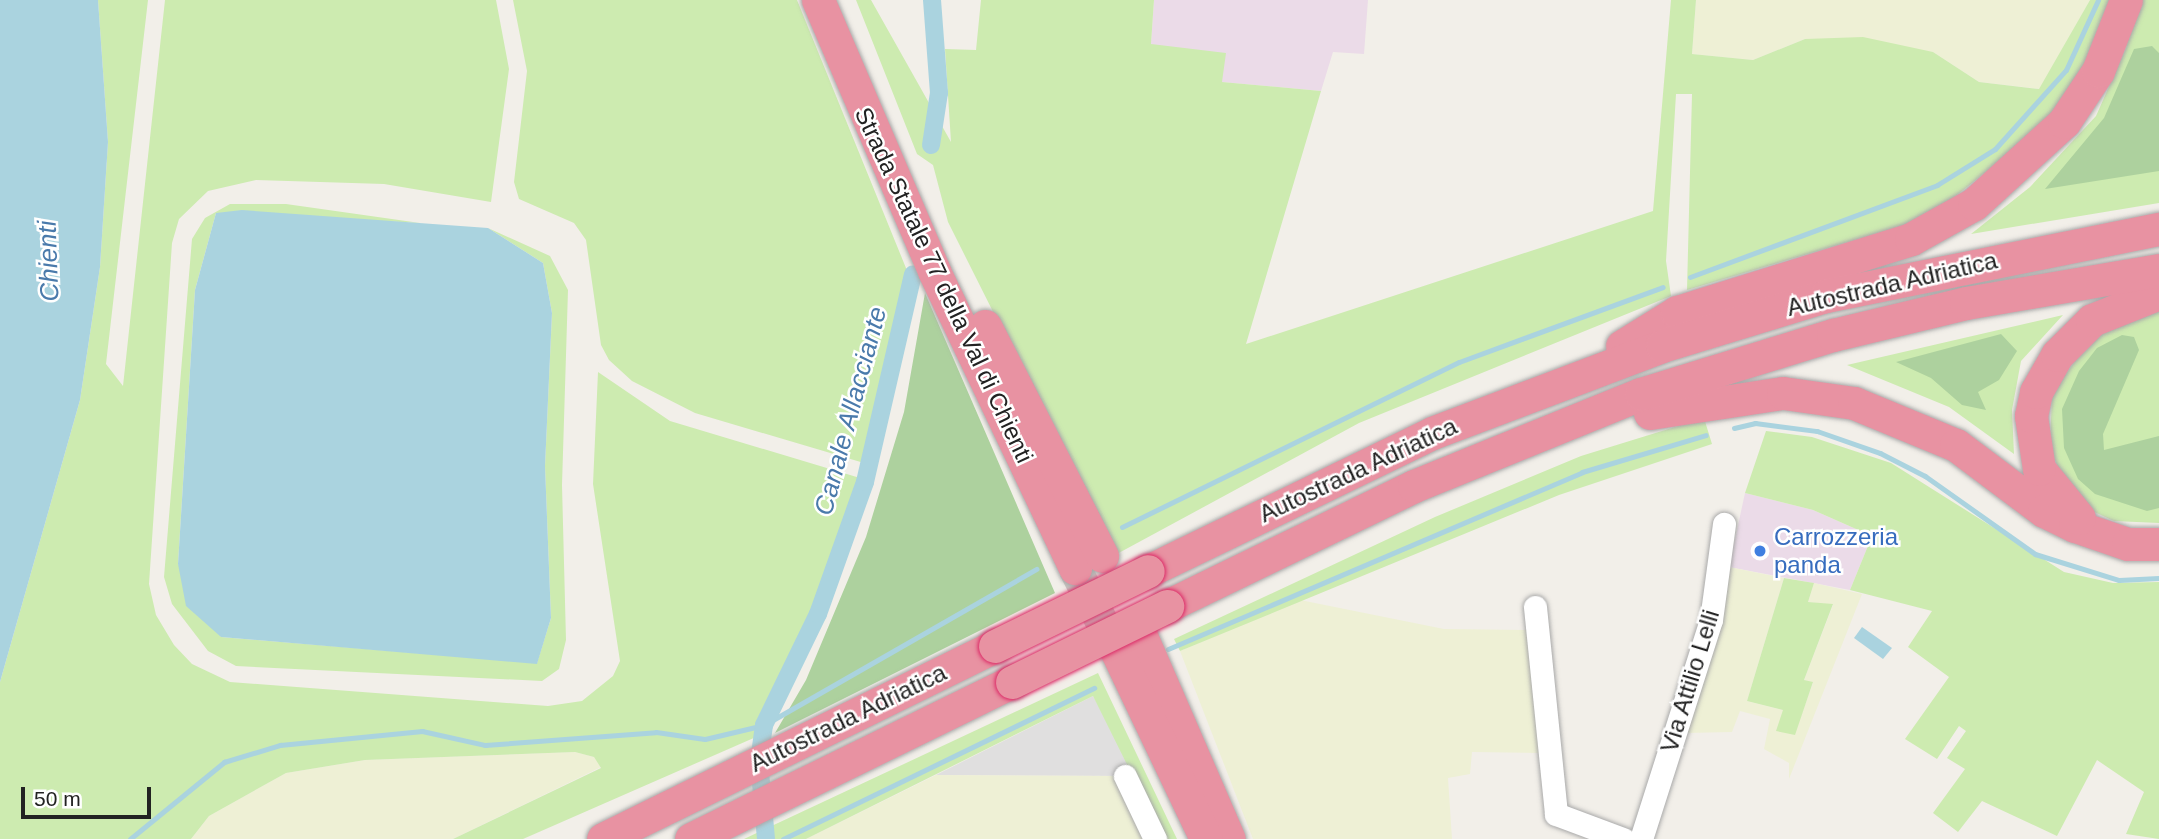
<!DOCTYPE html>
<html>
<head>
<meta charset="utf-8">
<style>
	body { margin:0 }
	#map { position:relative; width:2159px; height:839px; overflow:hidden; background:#f2efe9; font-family:Helvetica,sans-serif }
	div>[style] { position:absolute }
	.residential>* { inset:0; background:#e0dfdf }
	.industrial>* { inset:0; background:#ebdbe8 }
	.farmland>* { inset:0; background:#eef0d5 }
	.grass>* { inset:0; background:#cdebb0 }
	.forest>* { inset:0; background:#add19e }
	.water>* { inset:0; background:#aad3df }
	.stream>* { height:5px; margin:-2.5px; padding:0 2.5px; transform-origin:2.5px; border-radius:2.5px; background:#aad3df }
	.canal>* { height:18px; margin:-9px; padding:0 9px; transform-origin:9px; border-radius:9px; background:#aad3df }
	.highway-tunnel>* { height:33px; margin-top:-16.5px; transform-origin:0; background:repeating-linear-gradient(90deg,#c8c6c1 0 33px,transparent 0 50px) }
	.roads { filter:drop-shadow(0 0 2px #a9a9a9) drop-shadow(0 0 2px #a9a9a9) }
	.minor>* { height:23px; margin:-11.5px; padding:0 11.5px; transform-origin:11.5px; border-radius:11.5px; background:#fff }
	.highway>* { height:33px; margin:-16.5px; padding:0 16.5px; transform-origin:16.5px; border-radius:16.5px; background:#e892a2 }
	.bridges { filter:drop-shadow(0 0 2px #dc2a67) drop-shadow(0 0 2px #dc2a67) }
	.highway-bridge>* { height:33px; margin:-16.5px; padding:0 16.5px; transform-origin:16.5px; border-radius:16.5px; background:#e892a2 }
	.dots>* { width:19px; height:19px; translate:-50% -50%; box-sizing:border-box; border:4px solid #fff; border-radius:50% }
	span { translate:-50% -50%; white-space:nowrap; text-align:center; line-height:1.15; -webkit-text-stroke:5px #fff; paint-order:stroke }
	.street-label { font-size:24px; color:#222 }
	.shop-label { font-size:24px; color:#366cbe }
	.left { translate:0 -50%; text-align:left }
	.water-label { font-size:26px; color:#4a7aab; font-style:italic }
	.scale { position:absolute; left:21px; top:787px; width:130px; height:32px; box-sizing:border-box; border:4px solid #222; border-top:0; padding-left:9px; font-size:21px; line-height:24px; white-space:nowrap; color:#222; -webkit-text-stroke:5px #fff; paint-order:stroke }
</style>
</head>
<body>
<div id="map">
	<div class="residential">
		<div style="clip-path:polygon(1093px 696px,1138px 776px,936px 775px)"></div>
	</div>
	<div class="industrial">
		<div style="clip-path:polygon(1154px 0,1368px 0,1364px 54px,1333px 52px,1321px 91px,1222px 82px,1151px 44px)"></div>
		<div style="clip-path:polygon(1745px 493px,1813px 510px,1872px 536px,1850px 590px,1729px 567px)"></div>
	</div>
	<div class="farmland">
		<div style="clip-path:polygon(1696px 0,2090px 0,2040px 89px,1979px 82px,1933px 52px,1805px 39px,1753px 60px,1692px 54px)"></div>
		<div style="clip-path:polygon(1729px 567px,1784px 578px,1747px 701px,1783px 710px,1794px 735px,1813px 683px,1804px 680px,1833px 605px,1808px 602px,1814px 583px,1862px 594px,1789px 779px,1789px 763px,1764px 749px,1770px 719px,1740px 711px,1732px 732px,1685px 733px)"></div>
		<div style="clip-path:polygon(1300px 600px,1444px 629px,1531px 630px,1544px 753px,1472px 752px,1470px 774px,1448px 778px,1452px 839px,1253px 839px,1180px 651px)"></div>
		<div style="clip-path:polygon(575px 752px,594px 757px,601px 767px,453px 839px,191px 839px,209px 816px,286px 773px,365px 760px)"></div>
		<div style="clip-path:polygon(936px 775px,1120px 776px,1148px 839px,806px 839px)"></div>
	</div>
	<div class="grass">
		<div style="clip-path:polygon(98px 0,148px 0,106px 364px,123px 386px,165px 0,496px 0,509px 69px,491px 202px,384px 184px,256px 180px,208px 191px,179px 219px,172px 243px,149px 584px,156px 615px,174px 645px,192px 664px,230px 682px,548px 706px,582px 701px,613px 676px,620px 661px,593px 484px,598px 372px,670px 421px,860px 478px,811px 612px,756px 722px,756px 737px,523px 839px,453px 839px,601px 768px,594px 757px,575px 752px,365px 760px,286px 773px,209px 816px,191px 839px,0 839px,0 682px,80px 400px,100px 267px,108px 142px)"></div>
		<div style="clip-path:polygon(513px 0,797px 0,908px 273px,864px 463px,695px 413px,632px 381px,609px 360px,601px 345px,586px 240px,574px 223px,519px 199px,514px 182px,527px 71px)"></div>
		<div style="clip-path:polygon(856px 0,871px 0,951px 142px,945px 49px,976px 50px,981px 0,1154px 0,1151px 44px,1226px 53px,1222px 82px,1321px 91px,1246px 344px,1653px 211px,1671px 0,1696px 0,1692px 54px,1753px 60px,1805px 39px,1863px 37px,1933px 52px,1979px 82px,2039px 89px,2090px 0,2112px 0,2087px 68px,2045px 125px,1953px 198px,1905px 225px,1687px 290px,1692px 94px,1676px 94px,1666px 261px,1671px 296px,1359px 423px,1115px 555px,948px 222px,933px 165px,917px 154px)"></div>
		<div style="clip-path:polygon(2138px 0,2159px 0,2159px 203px,1971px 234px,2030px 187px,2096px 116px,2126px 48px)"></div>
		<div style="clip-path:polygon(230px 204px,286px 204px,420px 223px,216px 213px,195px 290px,178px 564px,221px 637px,537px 663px,551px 618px,545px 466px,552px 313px,543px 263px,488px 228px,550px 256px,568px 290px,562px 485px,566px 640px,559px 669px,542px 681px,236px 666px,208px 651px,172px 604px,164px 577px,192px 239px,205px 218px)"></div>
		<div style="clip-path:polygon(2159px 307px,2159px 523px,2114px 521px,2090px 510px,2060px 472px,2050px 448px,2052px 394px,2084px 348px,2109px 328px)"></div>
		<div style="clip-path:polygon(2063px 315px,2021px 361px,2012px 410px,2014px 454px,1949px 407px,1847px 365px)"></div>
		<div style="clip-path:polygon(1704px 418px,1712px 444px,1559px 495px,1180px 651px,1174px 639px,1435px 517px,1581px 456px)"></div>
		<div style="clip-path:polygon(1766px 431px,1812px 437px,1891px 463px,2064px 572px,2113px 583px,2159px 582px,2159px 839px,2126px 834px,2144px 792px,2097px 760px,2057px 836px,1982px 801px,1958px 832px,1933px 813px,1965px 769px,1947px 758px,1966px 731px,1959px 726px,1937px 759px,1905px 739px,1949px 677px,1908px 647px,1932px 611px,1850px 590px,1872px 536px,1813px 510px,1745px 493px)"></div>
		<div style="clip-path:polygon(1784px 578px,1814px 583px,1808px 602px,1833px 604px,1804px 680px,1813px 682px,1795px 735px,1776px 731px,1783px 710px,1747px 701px)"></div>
		<div style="clip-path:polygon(1098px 673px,1177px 839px,1164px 839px,1093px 696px,806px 839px,744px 839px)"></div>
	</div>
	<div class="forest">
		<div style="clip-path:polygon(2152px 46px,2159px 53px,2159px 171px,2045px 189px,2104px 118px,2134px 49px)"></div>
		<div style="clip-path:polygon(925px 293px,1055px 593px,775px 733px,806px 680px,866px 537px,904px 412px)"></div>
		<div style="clip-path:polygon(2001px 334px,2017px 351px,1999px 380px,1978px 392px,1986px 410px,1962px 405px,1931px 378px,1896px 362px)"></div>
		<div style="clip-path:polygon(2122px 335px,2134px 337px,2139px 350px,2103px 434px,2104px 450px,2159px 436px,2159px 508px,2147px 511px,2095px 494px,2078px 479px,2064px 448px,2062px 409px,2079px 371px,2097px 348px)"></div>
	</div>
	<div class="water">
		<div style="clip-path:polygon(0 0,98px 0,108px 142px,100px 267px,80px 400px,0 682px)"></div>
		<div style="clip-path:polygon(242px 210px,488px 228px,543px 263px,552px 313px,545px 466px,551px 618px,537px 664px,221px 637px,186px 606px,178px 564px,195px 290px,216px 213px)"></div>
		<div style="clip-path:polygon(1862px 627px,1892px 648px,1883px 659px,1854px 638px)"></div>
	</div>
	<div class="stream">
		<div style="left:1690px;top:277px;width:264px;rotate:-20.4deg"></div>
		<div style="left:1937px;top:185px;width:68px;rotate:-31.8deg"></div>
		<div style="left:1995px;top:149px;width:106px;rotate:-48.1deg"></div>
		<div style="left:2066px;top:70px;width:77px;rotate:-65.4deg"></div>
		<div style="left:1734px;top:428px;width:22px;rotate:-13deg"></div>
		<div style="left:1755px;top:423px;width:63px;rotate:7.4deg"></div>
		<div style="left:1817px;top:431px;width:67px;rotate:19.2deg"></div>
		<div style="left:1880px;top:453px;width:51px;rotate:27.1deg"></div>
		<div style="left:1925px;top:476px;width:135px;rotate:35.3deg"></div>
		<div style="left:2035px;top:554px;width:88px;rotate:17.2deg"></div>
		<div style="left:2119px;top:580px;width:40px;rotate:-2.9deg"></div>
		<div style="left:1122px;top:527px;width:375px;rotate:-26.1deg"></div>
		<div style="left:1459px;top:362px;width:217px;rotate:-20.2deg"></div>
		<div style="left:1168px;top:649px;width:450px;rotate:-23.1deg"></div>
		<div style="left:1582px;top:472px;width:129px;rotate:-16.6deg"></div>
		<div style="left:130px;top:839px;width:122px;rotate:-39.3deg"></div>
		<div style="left:224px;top:762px;width:59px;rotate:-16.9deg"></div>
		<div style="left:280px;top:745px;width:143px;rotate:-5.6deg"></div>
		<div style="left:422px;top:731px;width:65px;rotate:12.5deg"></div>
		<div style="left:485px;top:745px;width:171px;rotate:-4.3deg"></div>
		<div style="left:656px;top:732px;width:49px;rotate:8.1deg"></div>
		<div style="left:705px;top:739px;width:61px;rotate:-13.3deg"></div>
		<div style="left:764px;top:725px;width:314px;rotate:-29.8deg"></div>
		<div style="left:783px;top:839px;width:346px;rotate:-25.9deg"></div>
	</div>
	<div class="canal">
		<div style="left:931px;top:145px;width:53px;rotate:-81.3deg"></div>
		<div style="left:939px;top:93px;width:93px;rotate:-94.3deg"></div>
		<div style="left:766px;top:839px;width:78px;rotate:-95.1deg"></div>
		<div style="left:759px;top:761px;width:36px;rotate:-82deg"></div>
		<div style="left:764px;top:725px;width:123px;rotate:-64.1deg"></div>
		<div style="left:818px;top:614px;width:140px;rotate:-70.4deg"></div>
		<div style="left:865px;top:482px;width:213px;rotate:-77deg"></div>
	</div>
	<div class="highway-tunnel">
		<div style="left:1075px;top:568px;width:92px;rotate:63.4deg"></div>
	</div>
	<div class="roads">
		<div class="minor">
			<div style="left:1535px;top:607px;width:208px;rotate:84.2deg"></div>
			<div style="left:1556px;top:814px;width:72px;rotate:20.5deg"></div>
			<div style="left:1125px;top:776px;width:70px;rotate:64.5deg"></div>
			<div style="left:1642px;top:836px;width:227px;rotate:-72.3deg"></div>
			<div style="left:1711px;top:620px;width:97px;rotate:-82.3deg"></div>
		</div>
		<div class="highway">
			<div style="left:818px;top:0;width:295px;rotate:66.8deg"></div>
			<div style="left:934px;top:271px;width:329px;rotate:64.6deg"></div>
			<div style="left:985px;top:326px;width:258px;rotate:63deg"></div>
			<div style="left:1622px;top:346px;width:65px;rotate:-31.7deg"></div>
			<div style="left:1677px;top:312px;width:245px;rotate:-17.3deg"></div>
			<div style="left:1911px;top:239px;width:72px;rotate:-29.1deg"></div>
			<div style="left:1974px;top:204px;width:122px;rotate:-42.3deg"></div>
			<div style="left:2064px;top:122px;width:61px;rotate:-56.3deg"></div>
			<div style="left:2098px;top:71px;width:76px;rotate:-68.5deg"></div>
			<div style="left:1650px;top:413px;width:134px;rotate:-8.6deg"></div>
			<div style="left:1783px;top:393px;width:72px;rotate:8deg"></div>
			<div style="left:1854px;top:403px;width:110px;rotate:22.4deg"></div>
			<div style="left:1956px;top:445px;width:110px;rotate:36.9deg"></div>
			<div style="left:2044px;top:511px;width:34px;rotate:26deg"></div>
			<div style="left:2075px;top:526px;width:56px;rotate:18.8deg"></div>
			<div style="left:2128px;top:544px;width:31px"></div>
			<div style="left:2079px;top:518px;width:63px;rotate:-129.2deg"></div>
			<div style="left:2039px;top:469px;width:54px;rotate:-98.6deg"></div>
			<div style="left:2031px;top:416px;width:25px;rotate:-78deg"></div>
			<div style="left:2036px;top:392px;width:43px;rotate:-60.4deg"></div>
			<div style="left:2057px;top:355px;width:49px;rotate:-45deg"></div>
			<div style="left:2092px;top:320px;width:72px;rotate:-21.9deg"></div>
			<div style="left:1148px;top:571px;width:316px;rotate:-25.9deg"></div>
			<div style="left:1432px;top:433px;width:246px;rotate:-20.7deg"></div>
			<div style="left:1662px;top:346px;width:171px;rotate:-17deg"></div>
			<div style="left:1826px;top:296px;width:340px;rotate:-11.4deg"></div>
			<div style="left:1167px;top:606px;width:275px;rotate:-25.9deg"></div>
			<div style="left:1414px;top:486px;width:245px;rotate:-22.1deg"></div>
			<div style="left:1641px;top:394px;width:201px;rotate:-17.1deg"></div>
			<div style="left:1833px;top:335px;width:137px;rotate:-13.5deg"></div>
			<div style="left:1966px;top:303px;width:196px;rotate:-9.7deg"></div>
			<div style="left:1141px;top:636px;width:221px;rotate:66.6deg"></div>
			<div style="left:1116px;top:650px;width:209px;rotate:64.5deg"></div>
			<div style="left:603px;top:839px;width:437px;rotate:-26.2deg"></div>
			<div style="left:691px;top:839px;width:357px;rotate:-26.1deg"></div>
		</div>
	</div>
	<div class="bridges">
		<div class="highway-bridge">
			<div style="left:995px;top:646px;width:170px;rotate:-26.1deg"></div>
			<div style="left:1012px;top:682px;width:173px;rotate:-26.1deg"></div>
		</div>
	</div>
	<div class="dots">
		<div style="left:1760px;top:551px;background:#3f7fe0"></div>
	</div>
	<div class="street-label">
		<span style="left:1892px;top:284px;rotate:-13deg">Autostrada Adriatica</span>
		<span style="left:944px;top:285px;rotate:65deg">Strada Statale 77 della Val di Chienti</span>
		<span style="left:1358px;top:470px;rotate:-25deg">Autostrada Adriatica</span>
		<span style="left:1690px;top:681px;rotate:-73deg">Via Attilio Lelli</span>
		<span style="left:848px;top:718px;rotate:-26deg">Autostrada Adriatica</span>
	</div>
	<div class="shop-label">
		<span class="left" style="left:1774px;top:551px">Carrozzeria<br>panda</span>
	</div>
	<div class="water-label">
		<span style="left:49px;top:261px;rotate:-92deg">Chienti</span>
		<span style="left:851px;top:411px;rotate:-75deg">Canale Allacciante</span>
	</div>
	<div class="scale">50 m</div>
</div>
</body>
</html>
